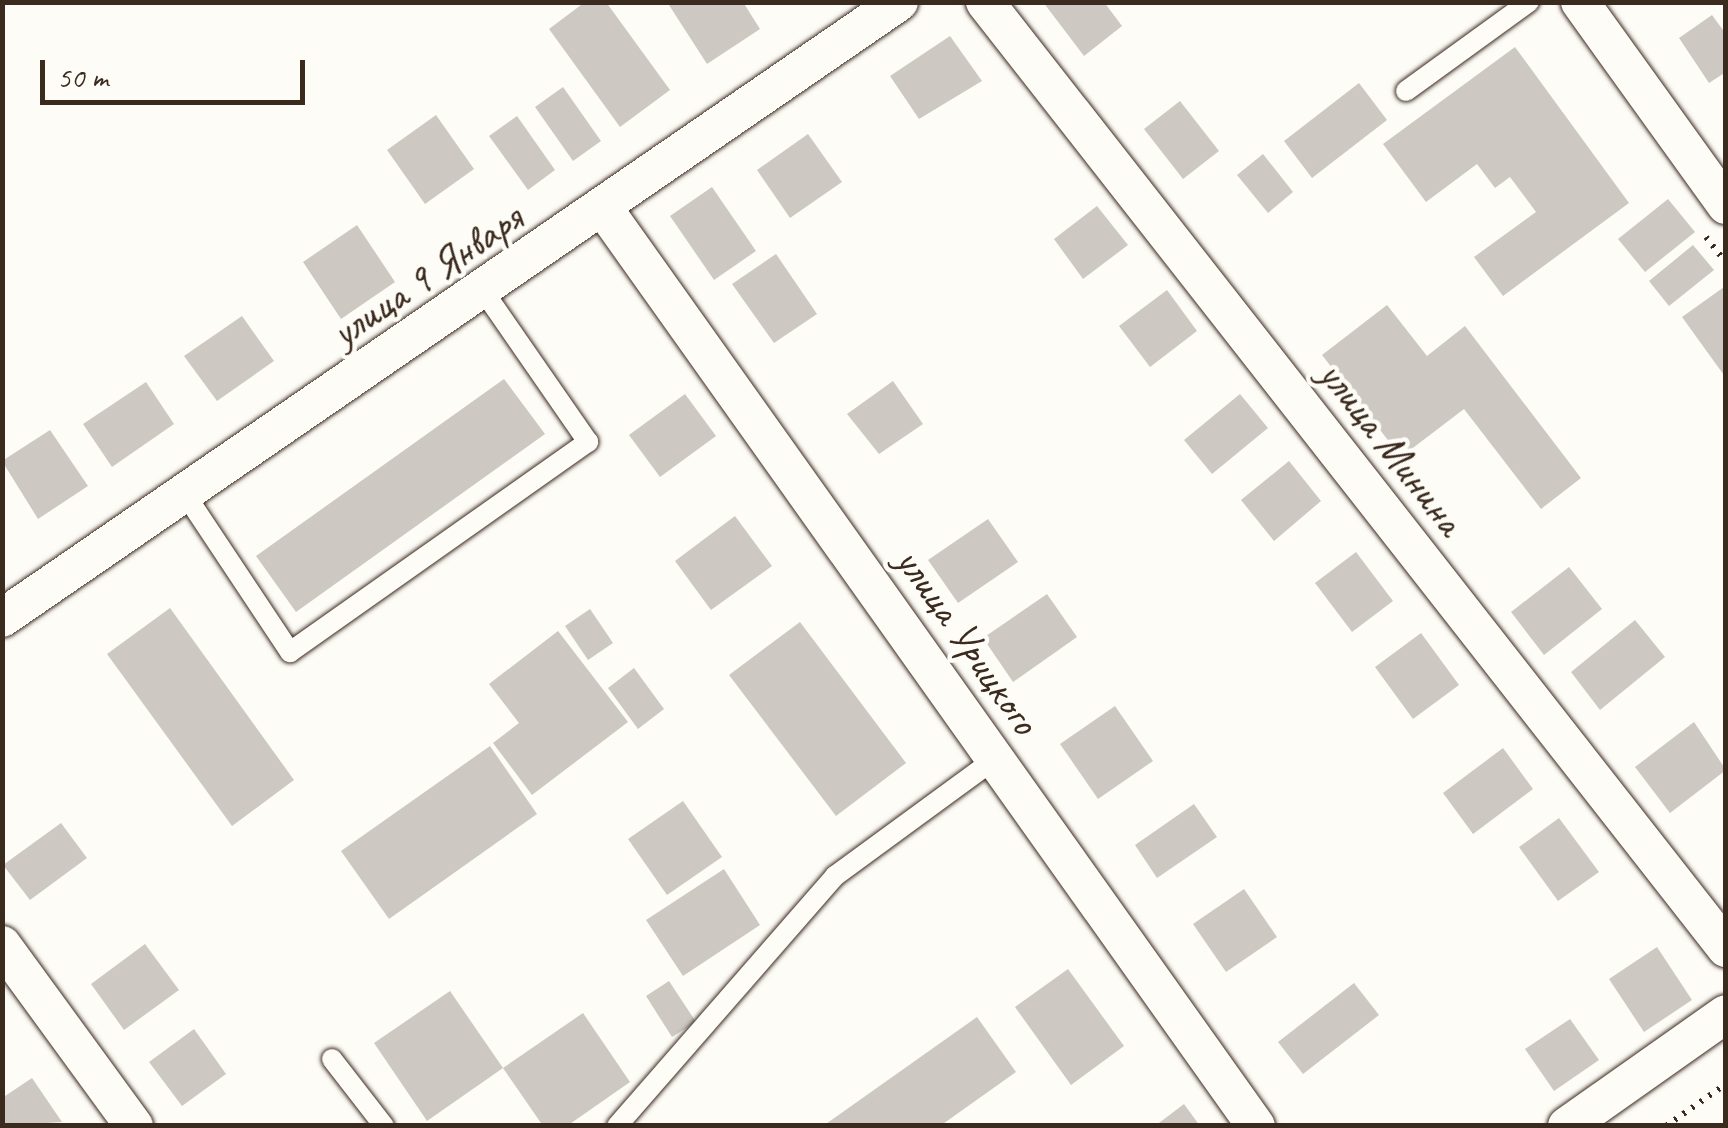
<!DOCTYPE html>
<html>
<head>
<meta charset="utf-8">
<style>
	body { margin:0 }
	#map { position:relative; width:1728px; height:1128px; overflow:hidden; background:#fdfcf7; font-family:Caveat,sans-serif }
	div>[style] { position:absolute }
	.building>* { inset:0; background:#cdc8c2 }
	.path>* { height:6px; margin-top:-3px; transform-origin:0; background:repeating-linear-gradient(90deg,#3b2a1e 0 2.5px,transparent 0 10.5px) }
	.roads { filter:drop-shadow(0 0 2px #3b2a1e) drop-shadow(0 0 2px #3b2a1e) }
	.lane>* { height:20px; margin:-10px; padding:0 10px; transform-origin:10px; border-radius:10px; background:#fdfcf7 }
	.street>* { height:38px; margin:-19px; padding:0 19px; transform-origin:19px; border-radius:19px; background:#fdfcf7 }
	span { translate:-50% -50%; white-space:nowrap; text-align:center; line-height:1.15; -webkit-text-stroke:9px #fdfcf7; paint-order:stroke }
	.street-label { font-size:42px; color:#3b2a1e }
	.frame { position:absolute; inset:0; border:5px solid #3b2a1e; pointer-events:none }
	.scale { position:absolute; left:40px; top:60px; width:265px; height:45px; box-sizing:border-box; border:5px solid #3b2a1e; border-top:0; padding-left:12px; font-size:30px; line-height:35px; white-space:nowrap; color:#3b2a1e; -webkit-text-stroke:8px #fdfcf7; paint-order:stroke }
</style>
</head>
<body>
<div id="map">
	<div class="building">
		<div style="clip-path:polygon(585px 2px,606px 2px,670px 90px,620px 127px,549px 29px)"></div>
		<div style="clip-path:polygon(667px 2px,743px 2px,760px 29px,707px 64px)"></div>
		<div style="clip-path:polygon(1043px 2px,1104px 2px,1122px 26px,1084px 56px)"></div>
		<div style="clip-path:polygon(1712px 15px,1726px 34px,1726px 72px,1709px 83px,1679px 38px)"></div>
		<div style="clip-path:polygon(950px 36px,982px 81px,919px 119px,890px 76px)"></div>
		<div style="clip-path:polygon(1515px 47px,1629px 203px,1503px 296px,1474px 257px,1536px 212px,1510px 177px,1495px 188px,1477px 164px,1426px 202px,1383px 144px)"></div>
		<div style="clip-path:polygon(1359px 83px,1387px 120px,1312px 178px,1284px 141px)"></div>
		<div style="clip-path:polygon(563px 87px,601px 141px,573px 161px,535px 107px)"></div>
		<div style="clip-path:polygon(1180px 101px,1219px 151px,1183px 179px,1144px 129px)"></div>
		<div style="clip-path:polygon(436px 115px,474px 169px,425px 204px,387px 150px)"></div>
		<div style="clip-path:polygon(517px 116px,555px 170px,528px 190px,489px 136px)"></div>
		<div style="clip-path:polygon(808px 134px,842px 182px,790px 218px,757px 170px)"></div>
		<div style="clip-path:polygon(1263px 154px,1293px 192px,1268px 213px,1237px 175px)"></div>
		<div style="clip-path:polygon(712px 187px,756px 251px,714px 280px,670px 216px)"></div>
		<div style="clip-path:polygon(1668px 199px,1695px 232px,1645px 272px,1618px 239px)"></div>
		<div style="clip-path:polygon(1097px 206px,1128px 245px,1083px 279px,1054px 239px)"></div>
		<div style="clip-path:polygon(357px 225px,395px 282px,341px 319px,303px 262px)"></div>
		<div style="clip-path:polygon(1693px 245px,1714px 270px,1669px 306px,1649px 281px)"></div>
		<div style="clip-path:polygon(776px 254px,817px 314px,774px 343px,732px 284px)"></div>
		<div style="clip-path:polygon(1724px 287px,1726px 289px,1726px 378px,1682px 317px)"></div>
		<div style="clip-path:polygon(1167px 290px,1197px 331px,1150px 367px,1119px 326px)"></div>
		<div style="clip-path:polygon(1387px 305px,1427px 356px,1465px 326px,1581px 478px,1541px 509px,1464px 409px,1401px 457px,1322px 355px)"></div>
		<div style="clip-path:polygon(242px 316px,274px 361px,217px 401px,184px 356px)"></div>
		<div style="clip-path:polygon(504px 379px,545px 434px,296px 612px,256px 556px)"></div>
		<div style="clip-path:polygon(893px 381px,923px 424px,879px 454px,847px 414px)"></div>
		<div style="clip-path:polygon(146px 382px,174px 424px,112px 467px,83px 424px)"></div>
		<div style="clip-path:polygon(685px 394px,716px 436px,660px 477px,629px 435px)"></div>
		<div style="clip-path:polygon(1240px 394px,1268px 428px,1212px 474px,1184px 440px)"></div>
		<div style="clip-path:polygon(50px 430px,88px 486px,38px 519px,2px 461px)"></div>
		<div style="clip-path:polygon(1289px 461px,1321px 501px,1274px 541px,1241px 500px)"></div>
		<div style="clip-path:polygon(735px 516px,772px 566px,711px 610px,675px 561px)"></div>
		<div style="clip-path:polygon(988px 519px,1018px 562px,958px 603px,928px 560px)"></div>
		<div style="clip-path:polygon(1356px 552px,1393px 601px,1352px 632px,1315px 583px)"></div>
		<div style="clip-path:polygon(1569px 567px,1602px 609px,1544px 655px,1511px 612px)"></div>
		<div style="clip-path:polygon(1047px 594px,1077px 637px,1013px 682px,983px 638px)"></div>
		<div style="clip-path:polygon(170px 608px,294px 780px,232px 826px,107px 654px)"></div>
		<div style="clip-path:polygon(590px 609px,613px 643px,588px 660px,565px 626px)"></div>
		<div style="clip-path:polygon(1635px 620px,1665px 657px,1600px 710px,1571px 672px)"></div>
		<div style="clip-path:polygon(800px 622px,906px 763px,836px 816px,729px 675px)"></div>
		<div style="clip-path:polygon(558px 631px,628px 722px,532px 795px,493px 743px,519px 723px,489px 684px)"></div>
		<div style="clip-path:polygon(1421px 633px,1459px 685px,1413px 719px,1375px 667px)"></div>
		<div style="clip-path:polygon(634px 668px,664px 709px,638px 729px,608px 688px)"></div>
		<div style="clip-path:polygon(1115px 706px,1153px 761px,1098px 799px,1060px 744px)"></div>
		<div style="clip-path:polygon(1694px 722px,1726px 770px,1670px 813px,1635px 767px)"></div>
		<div style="clip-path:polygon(490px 746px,537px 814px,389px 919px,341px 851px)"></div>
		<div style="clip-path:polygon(1503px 748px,1533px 789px,1473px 834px,1443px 793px)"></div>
		<div style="clip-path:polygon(683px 801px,722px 857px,667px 895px,628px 839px)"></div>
		<div style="clip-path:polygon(1194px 804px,1217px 837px,1157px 878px,1135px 845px)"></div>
		<div style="clip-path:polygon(1559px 818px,1599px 872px,1558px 901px,1519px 847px)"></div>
		<div style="clip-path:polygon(61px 823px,87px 858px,30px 900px,3px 865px)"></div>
		<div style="clip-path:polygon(724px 869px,760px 925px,683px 976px,646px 920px)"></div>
		<div style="clip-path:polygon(1244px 889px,1277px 937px,1226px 972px,1193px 924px)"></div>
		<div style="clip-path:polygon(145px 944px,179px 990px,124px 1030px,91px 984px)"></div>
		<div style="clip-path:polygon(1657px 947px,1692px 1000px,1644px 1032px,1609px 979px)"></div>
		<div style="clip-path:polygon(1068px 969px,1124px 1046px,1071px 1085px,1015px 1007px)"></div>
		<div style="clip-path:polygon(669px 981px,696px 1022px,672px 1037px,646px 996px)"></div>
		<div style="clip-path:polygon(1354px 983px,1379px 1015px,1303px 1074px,1278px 1042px)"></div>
		<div style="clip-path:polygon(450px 991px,503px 1068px,427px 1121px,374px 1043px)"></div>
		<div style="clip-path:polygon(583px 1013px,630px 1082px,567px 1126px,543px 1126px,503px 1068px)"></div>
		<div style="clip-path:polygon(977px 1017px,1016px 1072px,940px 1126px,823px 1126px)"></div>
		<div style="clip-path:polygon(1570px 1019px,1599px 1060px,1554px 1091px,1525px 1049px)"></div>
		<div style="clip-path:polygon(194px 1029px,226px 1074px,182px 1106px,149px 1062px)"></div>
		<div style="clip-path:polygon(32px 1078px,62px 1122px,2px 1126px,2px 1098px)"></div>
		<div style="clip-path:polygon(1184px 1104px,1200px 1126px,1155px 1126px)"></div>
	</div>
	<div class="path">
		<div style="left:1706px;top:237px;width:33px;rotate:52deg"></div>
		<div style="left:1666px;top:1126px;width:73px;rotate:-35deg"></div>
	</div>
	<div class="roads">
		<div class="lane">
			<div style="left:1406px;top:91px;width:152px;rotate:-35.9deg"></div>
			<div style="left:185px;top:494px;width:190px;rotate:56.4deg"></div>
			<div style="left:290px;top:652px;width:365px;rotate:-35.2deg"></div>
			<div style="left:588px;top:442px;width:183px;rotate:-124.7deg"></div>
			<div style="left:332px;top:1059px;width:85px;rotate:52.2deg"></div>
			<div style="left:617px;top:1126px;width:332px;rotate:-48.9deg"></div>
			<div style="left:835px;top:876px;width:198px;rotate:-36.2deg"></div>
		</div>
		<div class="street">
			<div style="left:985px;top:2px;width:1202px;rotate:51.93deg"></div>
			<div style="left:1580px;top:2px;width:250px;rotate:54.3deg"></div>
			<div style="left:604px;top:209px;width:1125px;rotate:54.59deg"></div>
			<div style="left:2px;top:618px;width:1088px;rotate:-34.48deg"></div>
			<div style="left:2px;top:945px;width:224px;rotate:53.9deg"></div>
			<div style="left:1567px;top:1126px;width:194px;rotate:-35.2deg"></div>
		</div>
	</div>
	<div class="street-label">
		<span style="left:427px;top:276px;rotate:-34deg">улица 9 Января</span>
		<span style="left:1391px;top:448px;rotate:52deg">улица Минина</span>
		<span style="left:967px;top:641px;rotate:55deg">улица Урицкого</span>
	</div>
	<div class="frame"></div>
	<div class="scale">50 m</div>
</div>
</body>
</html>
